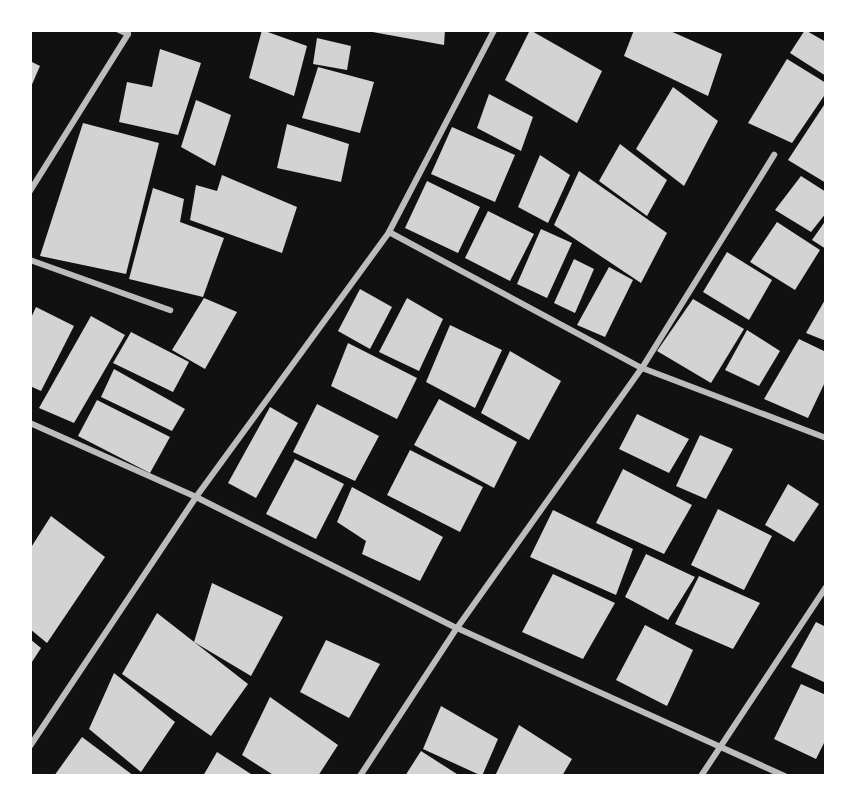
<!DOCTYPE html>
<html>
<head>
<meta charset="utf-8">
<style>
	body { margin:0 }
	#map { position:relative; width:856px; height:806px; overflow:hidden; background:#111; font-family:Poppins,sans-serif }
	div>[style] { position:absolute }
	.building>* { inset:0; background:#d3d3d3 }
	.minor>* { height:6px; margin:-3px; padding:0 3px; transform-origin:3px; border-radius:3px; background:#bcbcbc }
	span { translate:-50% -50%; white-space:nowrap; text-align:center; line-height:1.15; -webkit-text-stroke:6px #fff; paint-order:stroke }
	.frame { position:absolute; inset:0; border:32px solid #fff; pointer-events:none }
</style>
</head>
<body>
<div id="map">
	<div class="building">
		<div style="clip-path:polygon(262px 30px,307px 46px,294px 96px,249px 78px)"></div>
		<div style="clip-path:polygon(367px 30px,445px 30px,444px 45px,367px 31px)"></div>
		<div style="clip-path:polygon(530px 30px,602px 71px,577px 123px,505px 80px)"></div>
		<div style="clip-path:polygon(634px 30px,668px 30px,722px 54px,708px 96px,624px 56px)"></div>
		<div style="clip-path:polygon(805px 30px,826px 42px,826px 76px,790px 53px)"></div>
		<div style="clip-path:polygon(317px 38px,351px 46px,347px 70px,313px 64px)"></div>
		<div style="clip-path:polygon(160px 49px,201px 63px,178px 135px,119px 122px,127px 82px,152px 87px)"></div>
		<div style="clip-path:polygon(787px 59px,826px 83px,826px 93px,792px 143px,748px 123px)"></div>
		<div style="clip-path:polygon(30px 61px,40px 66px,30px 89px)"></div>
		<div style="clip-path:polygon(318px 67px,374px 82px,360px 133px,302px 118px)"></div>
		<div style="clip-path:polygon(673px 87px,718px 121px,684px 186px,636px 149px)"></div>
		<div style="clip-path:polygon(489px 94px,533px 117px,521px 151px,477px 128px)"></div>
		<div style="clip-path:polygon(196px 100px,231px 115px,215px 166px,181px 147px)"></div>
		<div style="clip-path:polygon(826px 102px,826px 183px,788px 160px)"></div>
		<div style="clip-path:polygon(83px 123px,159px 143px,126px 274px,40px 256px)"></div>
		<div style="clip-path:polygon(287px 124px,349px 144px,341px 182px,277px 168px)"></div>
		<div style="clip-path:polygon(452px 127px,515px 155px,495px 202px,431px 174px)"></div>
		<div style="clip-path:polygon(620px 144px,667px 180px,647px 216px,599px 181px)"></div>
		<div style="clip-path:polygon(540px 155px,570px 175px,548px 223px,518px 207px)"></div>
		<div style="clip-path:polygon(579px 171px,667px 233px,641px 283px,554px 225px)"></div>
		<div style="clip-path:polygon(222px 175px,297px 207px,282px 253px,190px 220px,196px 185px,217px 191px)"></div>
		<div style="clip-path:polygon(801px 176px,826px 192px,826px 213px,811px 232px,775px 210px)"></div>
		<div style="clip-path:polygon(427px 181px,480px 207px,458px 253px,405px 228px)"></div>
		<div style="clip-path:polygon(153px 188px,184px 199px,180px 222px,224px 238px,203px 297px,129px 279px)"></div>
		<div style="clip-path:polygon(488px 211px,534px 234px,510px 281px,465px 258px)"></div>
		<div style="clip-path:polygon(826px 220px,826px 249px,812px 240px)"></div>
		<div style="clip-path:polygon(777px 222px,820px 250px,795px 290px,750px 262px)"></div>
		<div style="clip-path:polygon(541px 229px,572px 243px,547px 298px,517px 284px)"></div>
		<div style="clip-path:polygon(727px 252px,772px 280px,749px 320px,703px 292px)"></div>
		<div style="clip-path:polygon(574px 259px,594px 269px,575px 313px,554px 303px)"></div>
		<div style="clip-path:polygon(609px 267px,633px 280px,605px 337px,577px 325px)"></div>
		<div style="clip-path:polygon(360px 289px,392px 307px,370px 349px,338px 331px)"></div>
		<div style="clip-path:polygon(204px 298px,237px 312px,205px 369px,172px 350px)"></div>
		<div style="clip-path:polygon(407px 298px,443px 319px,419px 371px,379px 352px)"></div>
		<div style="clip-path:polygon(826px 298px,826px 341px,806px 333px)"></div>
		<div style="clip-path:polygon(693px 299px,744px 329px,711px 383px,657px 351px)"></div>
		<div style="clip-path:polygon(36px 307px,74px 326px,41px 391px,30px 386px,30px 320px)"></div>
		<div style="clip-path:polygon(91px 316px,125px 335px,74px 423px,39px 408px)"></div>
		<div style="clip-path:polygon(450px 325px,502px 350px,475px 408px,426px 382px)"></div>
		<div style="clip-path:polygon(747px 330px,780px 351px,759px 386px,725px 370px)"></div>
		<div style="clip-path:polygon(131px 332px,189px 362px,173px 392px,113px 363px)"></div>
		<div style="clip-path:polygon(799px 339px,826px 352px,826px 380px,808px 418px,764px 399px)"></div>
		<div style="clip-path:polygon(348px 343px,417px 378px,397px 419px,331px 386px)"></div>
		<div style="clip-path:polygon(510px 351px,561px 381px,529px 440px,481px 413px)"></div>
		<div style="clip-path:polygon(114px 369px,185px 409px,172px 431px,101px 397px)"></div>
		<div style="clip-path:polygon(439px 399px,517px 442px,494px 488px,414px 445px)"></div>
		<div style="clip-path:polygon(97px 400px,170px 437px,150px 473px,78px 436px)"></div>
		<div style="clip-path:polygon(317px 404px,379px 436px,355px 481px,293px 452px)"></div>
		<div style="clip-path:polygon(270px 407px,298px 423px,256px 498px,228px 483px)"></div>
		<div style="clip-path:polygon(637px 414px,689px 439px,669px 473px,619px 449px)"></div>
		<div style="clip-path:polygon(700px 435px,733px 449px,706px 499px,676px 486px)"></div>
		<div style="clip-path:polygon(410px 450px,483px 487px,460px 532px,387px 495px)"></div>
		<div style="clip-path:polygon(295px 459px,344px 484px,316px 539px,266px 514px)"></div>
		<div style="clip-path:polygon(623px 469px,692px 505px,664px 554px,596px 523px)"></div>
		<div style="clip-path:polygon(788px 484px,819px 504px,794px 542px,765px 525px)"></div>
		<div style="clip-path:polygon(352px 487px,443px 537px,420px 581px,362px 554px,366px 541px,337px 522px)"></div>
		<div style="clip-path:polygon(718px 509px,772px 536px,744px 590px,691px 565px)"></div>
		<div style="clip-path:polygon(553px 510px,633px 549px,616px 595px,530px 557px)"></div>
		<div style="clip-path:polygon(51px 516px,105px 557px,47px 643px,30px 629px,30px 549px)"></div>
		<div style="clip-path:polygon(646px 554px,695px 577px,668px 620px,625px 597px)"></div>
		<div style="clip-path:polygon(553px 574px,615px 603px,583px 659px,522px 632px)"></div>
		<div style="clip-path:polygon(699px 576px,760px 603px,733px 649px,675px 624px)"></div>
		<div style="clip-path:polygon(212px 583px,283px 617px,251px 676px,194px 642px)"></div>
		<div style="clip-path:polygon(157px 613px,248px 684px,211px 736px,122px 674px)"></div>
		<div style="clip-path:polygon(816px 622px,826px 627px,826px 683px,791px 667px)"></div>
		<div style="clip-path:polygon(645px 625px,693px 650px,667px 706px,616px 680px)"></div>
		<div style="clip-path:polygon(30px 639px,41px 648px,30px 665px)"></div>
		<div style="clip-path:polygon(326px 640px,380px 664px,349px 718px,300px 692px)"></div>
		<div style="clip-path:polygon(114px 673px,175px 722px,141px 772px,89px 729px)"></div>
		<div style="clip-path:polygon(801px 684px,826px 695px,826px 739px,816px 759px,774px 739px)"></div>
		<div style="clip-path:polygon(270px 697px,338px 745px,318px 776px,275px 776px,242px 755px)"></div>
		<div style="clip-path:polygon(441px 706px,498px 739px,482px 776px,423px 749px)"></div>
		<div style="clip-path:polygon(519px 725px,572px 759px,562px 776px,495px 776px)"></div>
		<div style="clip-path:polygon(82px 737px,134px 776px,54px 776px)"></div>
		<div style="clip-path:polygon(421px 751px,460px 776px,405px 776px)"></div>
		<div style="clip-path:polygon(217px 752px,254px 776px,203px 776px)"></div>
	</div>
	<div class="minor">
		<div style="left:30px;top:191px;width:185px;rotate:-58deg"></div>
		<div style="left:128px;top:34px;width:10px;rotate:-156deg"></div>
		<div style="left:389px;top:232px;width:287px;rotate:28.3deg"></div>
		<div style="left:642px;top:368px;width:197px;rotate:20.8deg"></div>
		<div style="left:30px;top:260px;width:149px;rotate:19.7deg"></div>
		<div style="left:30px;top:423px;width:182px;rotate:24deg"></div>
		<div style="left:196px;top:497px;width:292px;rotate:26.7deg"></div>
		<div style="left:457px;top:628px;width:360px;rotate:24.3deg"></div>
		<div style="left:30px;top:746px;width:299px;rotate:-56.3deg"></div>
		<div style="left:196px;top:497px;width:328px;rotate:-53.9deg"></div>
		<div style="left:389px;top:232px;width:228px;rotate:-62.5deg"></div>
		<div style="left:360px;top:776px;width:177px;rotate:-56.8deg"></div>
		<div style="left:457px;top:628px;width:319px;rotate:-54.6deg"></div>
		<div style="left:642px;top:368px;width:251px;rotate:-58.2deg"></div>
		<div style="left:701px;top:776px;width:227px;rotate:-56.5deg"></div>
	</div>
	<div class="frame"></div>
</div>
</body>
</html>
